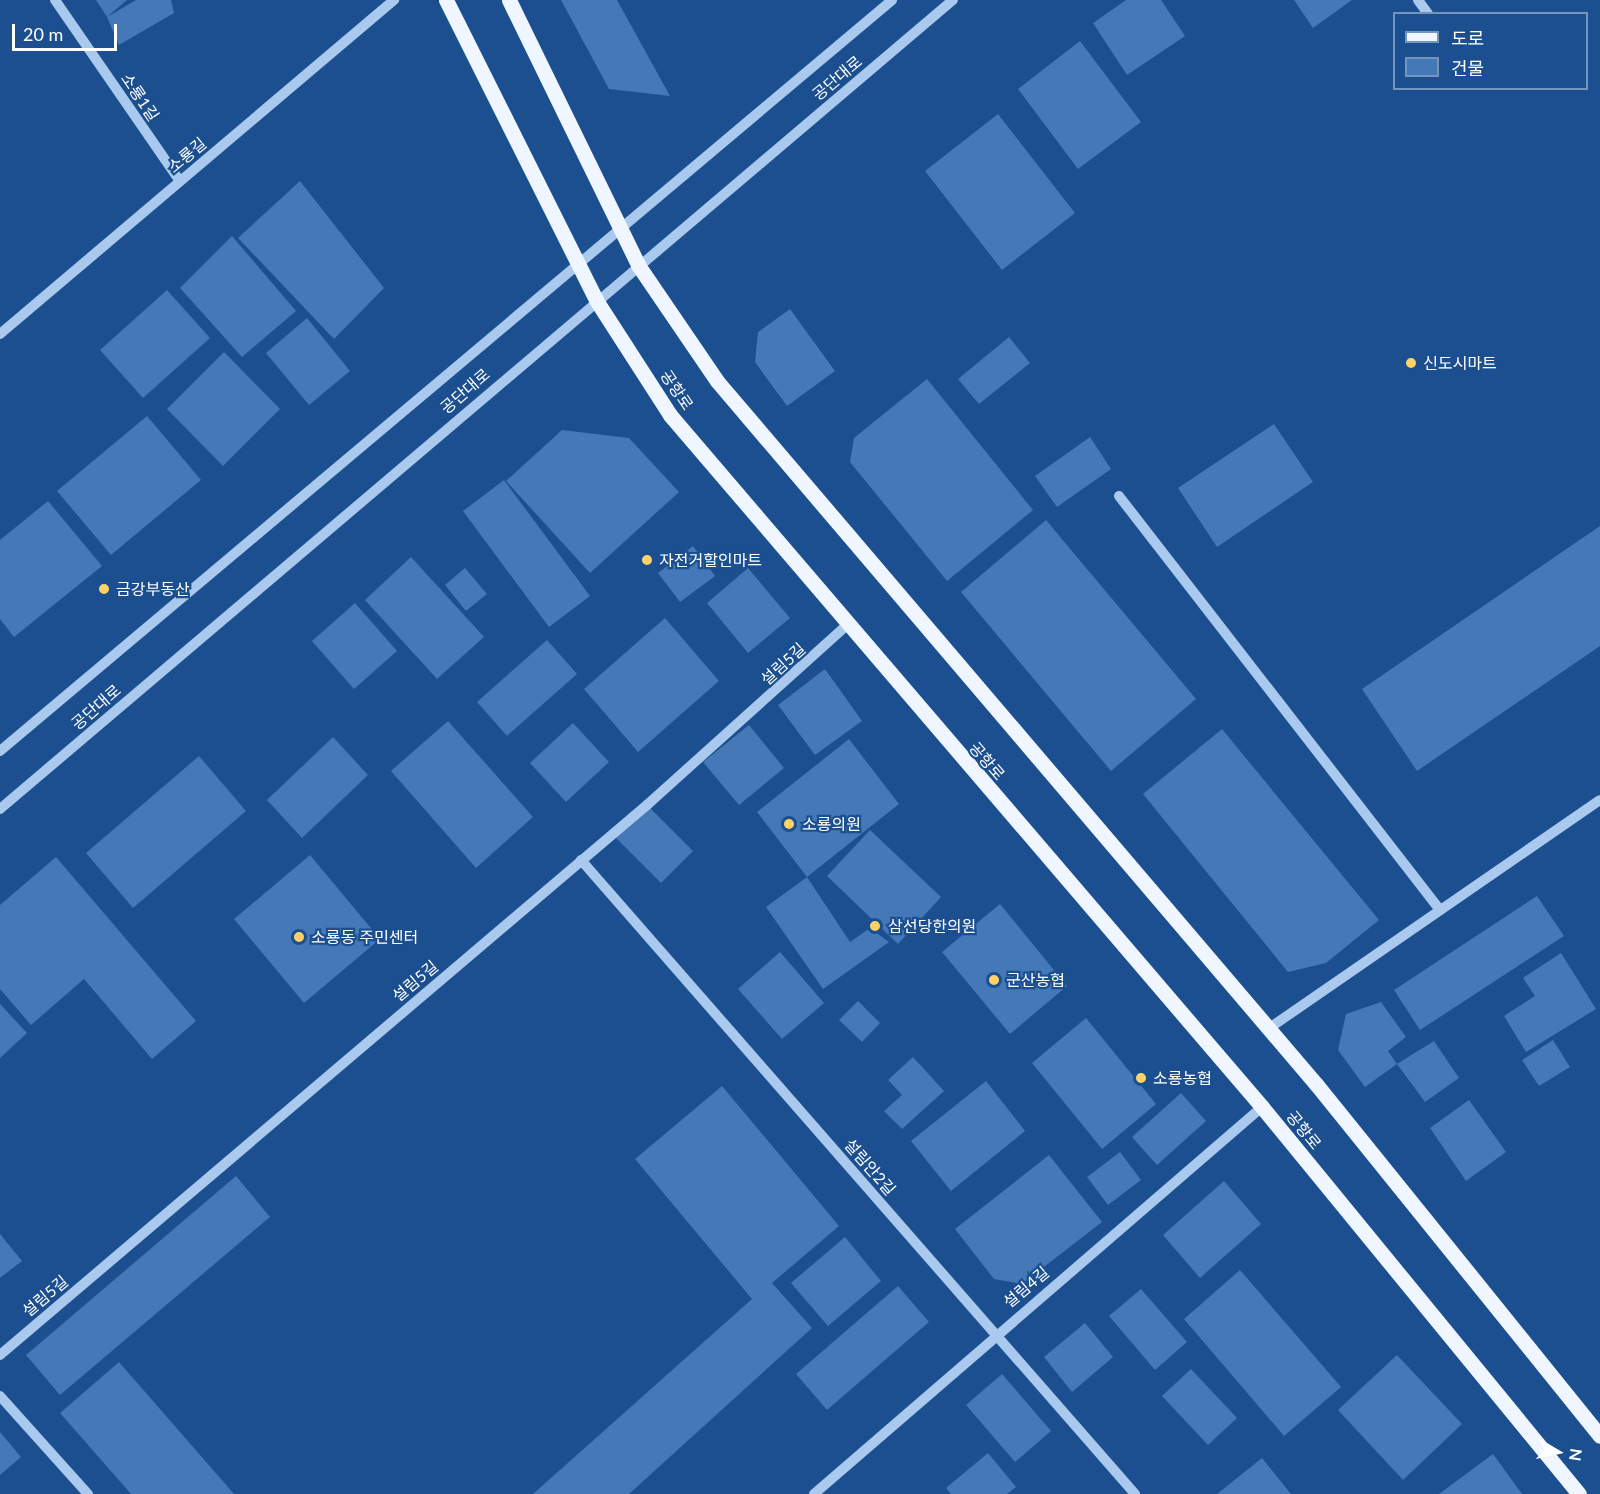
<!DOCTYPE html>
<html>
<head>
<meta charset="utf-8">
<style>
	body { margin:0 }
	#map { position:relative; width:1600px; height:1494px; overflow:hidden; background:#1b4f8f; font-family:Lato,"Noto Sans KR",sans-serif }
	div>[style] { position:absolute }
	.building>* { inset:0; background:#4478b7 }
	.minor>* { height:10px; margin:-5px; padding:0 5px; transform-origin:5px; border-radius:5px; background:#a9c9ee }
	.major>* { height:15px; margin:-7.5px; padding:0 7.5px; transform-origin:7.5px; border-radius:7.5px; background:#f0f6ff }
	.dots>* { width:16px; height:16px; translate:-50% -50%; box-sizing:border-box; border:3px solid #1b4f8f; border-radius:50% }
	span { translate:-50% -50%; white-space:nowrap; text-align:center; line-height:1.15; -webkit-text-stroke:4.5px #1b4f8f; paint-order:stroke }
	.street-label { font-size:16px; color:#fff }
	.poi-label { font-size:16px; color:#fff }
	.left { translate:0 -50%; text-align:left }
	.legend { position:absolute; left:1393px; top:12px; width:195px; height:78px; box-sizing:border-box; background:#1b4f8f; border:2px solid #7695bc; margin:0; padding:8px 10px; list-style:none; font-size:18px; color:#fff }
	.legend li { display:flex; align-items:center; gap:12px; height:30px }
	.legend b { width:30px; border:2px solid #7695bc }
	.north { position:absolute; left:1528px; top:1422px; width:60px; height:60px; -webkit-text-stroke:4px #1b4f8f; paint-order:stroke; rotate:99deg; font-size:16px; font-weight:700; line-height:24px; text-align:center; color:#fff }
	.north::after { content:''; display:block; margin:auto; width:21px; height:27px; background:#fff; clip-path:polygon(50% 0,100% 100%,50% 72%,0 100%) }
	.scale { position:absolute; left:12px; top:24px; width:105px; height:27px; box-sizing:border-box; border:3px solid #fff; border-top:0; padding-left:8px; font-size:18px; line-height:21px; white-space:nowrap; color:#fff; -webkit-text-stroke:4px #1b4f8f; paint-order:stroke }
</style>
</head>
<body>
<div id="map">
	<div class="building">
		<div style="clip-path:polygon(96px 0,127px 0,107px 17px)"></div>
		<div style="clip-path:polygon(136px 0,171px 0,174px 13px,119px 45px,107px 17px)"></div>
		<div style="clip-path:polygon(561px 0,617px 0,670px 96px,609px 89px)"></div>
		<div style="clip-path:polygon(1126px 0,1161px 0,1185px 36px,1127px 75px,1093px 23px)"></div>
		<div style="clip-path:polygon(1294px 0,1352px 0,1313px 28px)"></div>
		<div style="clip-path:polygon(1080px 41px,1141px 122px,1078px 169px,1018px 89px)"></div>
		<div style="clip-path:polygon(998px 114px,1075px 213px,1002px 270px,925px 171px)"></div>
		<div style="clip-path:polygon(300px 181px,384px 288px,334px 339px,238px 238px)"></div>
		<div style="clip-path:polygon(232px 236px,296px 311px,242px 357px,180px 288px)"></div>
		<div style="clip-path:polygon(167px 290px,210px 338px,143px 398px,100px 350px)"></div>
		<div style="clip-path:polygon(790px 309px,835px 371px,787px 406px,755px 362px,758px 332px)"></div>
		<div style="clip-path:polygon(307px 318px,350px 371px,309px 405px,266px 353px)"></div>
		<div style="clip-path:polygon(1009px 337px,1030px 363px,979px 404px,958px 379px)"></div>
		<div style="clip-path:polygon(224px 352px,280px 409px,223px 466px,167px 409px)"></div>
		<div style="clip-path:polygon(927px 379px,1033px 510px,947px 581px,850px 462px,854px 438px)"></div>
		<div style="clip-path:polygon(147px 416px,201px 480px,111px 555px,57px 491px)"></div>
		<div style="clip-path:polygon(1274px 424px,1313px 482px,1217px 547px,1178px 488px)"></div>
		<div style="clip-path:polygon(562px 430px,629px 438px,679px 492px,590px 573px,506px 481px)"></div>
		<div style="clip-path:polygon(1090px 437px,1111px 469px,1057px 507px,1035px 476px)"></div>
		<div style="clip-path:polygon(504px 480px,590px 596px,549px 627px,463px 511px)"></div>
		<div style="clip-path:polygon(48px 501px,102px 566px,14px 637px,0 619px,0 540px)"></div>
		<div style="clip-path:polygon(1046px 520px,1196px 699px,1111px 771px,961px 592px)"></div>
		<div style="clip-path:polygon(1600px 526px,1600px 646px,1417px 771px,1362px 689px)"></div>
		<div style="clip-path:polygon(693px 546px,715px 576px,680px 602px,658px 573px)"></div>
		<div style="clip-path:polygon(411px 557px,484px 637px,437px 679px,365px 600px)"></div>
		<div style="clip-path:polygon(465px 568px,487px 594px,466px 611px,445px 585px)"></div>
		<div style="clip-path:polygon(748px 568px,790px 618px,748px 653px,707px 603px)"></div>
		<div style="clip-path:polygon(355px 603px,397px 651px,354px 689px,312px 641px)"></div>
		<div style="clip-path:polygon(665px 618px,719px 681px,638px 752px,584px 689px)"></div>
		<div style="clip-path:polygon(547px 640px,577px 674px,507px 736px,477px 702px)"></div>
		<div style="clip-path:polygon(825px 669px,862px 721px,815px 755px,778px 705px)"></div>
		<div style="clip-path:polygon(448px 721px,533px 817px,476px 868px,391px 771px)"></div>
		<div style="clip-path:polygon(573px 723px,609px 762px,566px 802px,530px 763px)"></div>
		<div style="clip-path:polygon(749px 725px,784px 768px,739px 805px,703px 762px)"></div>
		<div style="clip-path:polygon(1222px 729px,1379px 920px,1326px 963px,1288px 972px,1143px 794px)"></div>
		<div style="clip-path:polygon(333px 737px,368px 775px,302px 838px,267px 800px)"></div>
		<div style="clip-path:polygon(849px 739px,899px 804px,807px 877px,757px 812px)"></div>
		<div style="clip-path:polygon(199px 756px,246px 811px,133px 908px,86px 853px)"></div>
		<div style="clip-path:polygon(647px 805px,693px 851px,661px 883px,615px 837px)"></div>
		<div style="clip-path:polygon(870px 830px,941px 897px,898px 944px,827px 876px)"></div>
		<div style="clip-path:polygon(310px 855px,380px 939px,304px 1003px,234px 919px)"></div>
		<div style="clip-path:polygon(56px 857px,196px 1021px,152px 1059px,84px 979px,31px 1025px,0 989px,0 905px)"></div>
		<div style="clip-path:polygon(807px 877px,850px 942px,870px 928px,889px 942px,823px 989px,766px 907px)"></div>
		<div style="clip-path:polygon(1537px 896px,1564px 936px,1420px 1030px,1394px 990px)"></div>
		<div style="clip-path:polygon(1000px 904px,1067px 986px,1010px 1034px,942px 952px)"></div>
		<div style="clip-path:polygon(780px 952px,824px 1003px,782px 1039px,738px 989px)"></div>
		<div style="clip-path:polygon(1561px 953px,1596px 1009px,1526px 1052px,1504px 1016px,1535px 996px,1523px 978px)"></div>
		<div style="clip-path:polygon(858px 1001px,880px 1023px,862px 1042px,839px 1020px)"></div>
		<div style="clip-path:polygon(1381px 1002px,1406px 1037px,1388px 1051px,1397px 1064px,1365px 1087px,1338px 1050px,1346px 1014px)"></div>
		<div style="clip-path:polygon(0 1004px,27px 1033px,0 1058px)"></div>
		<div style="clip-path:polygon(1086px 1018px,1156px 1104px,1102px 1149px,1032px 1063px)"></div>
		<div style="clip-path:polygon(1553px 1040px,1570px 1067px,1539px 1086px,1522px 1060px)"></div>
		<div style="clip-path:polygon(1434px 1041px,1459px 1078px,1425px 1102px,1397px 1064px)"></div>
		<div style="clip-path:polygon(913px 1057px,944px 1091px,902px 1129px,884px 1111px,902px 1095px,888px 1080px)"></div>
		<div style="clip-path:polygon(986px 1081px,1025px 1131px,951px 1191px,911px 1141px)"></div>
		<div style="clip-path:polygon(722px 1086px,839px 1226px,772px 1283px,812px 1328px,629px 1494px,533px 1494px,752px 1299px,635px 1159px)"></div>
		<div style="clip-path:polygon(1181px 1093px,1206px 1121px,1157px 1165px,1132px 1137px)"></div>
		<div style="clip-path:polygon(1469px 1100px,1506px 1152px,1466px 1181px,1430px 1128px)"></div>
		<div style="clip-path:polygon(1120px 1152px,1141px 1180px,1108px 1205px,1087px 1177px)"></div>
		<div style="clip-path:polygon(1049px 1155px,1102px 1222px,1022px 1284px,994px 1279px,955px 1229px)"></div>
		<div style="clip-path:polygon(236px 1176px,270px 1217px,60px 1395px,26px 1355px)"></div>
		<div style="clip-path:polygon(1224px 1181px,1261px 1224px,1200px 1278px,1163px 1235px)"></div>
		<div style="clip-path:polygon(0 1234px,22px 1261px,0 1278px)"></div>
		<div style="clip-path:polygon(845px 1237px,881px 1281px,828px 1326px,791px 1283px)"></div>
		<div style="clip-path:polygon(1240px 1270px,1341px 1387px,1284px 1436px,1184px 1319px)"></div>
		<div style="clip-path:polygon(898px 1286px,929px 1322px,827px 1410px,796px 1374px)"></div>
		<div style="clip-path:polygon(1141px 1289px,1187px 1342px,1155px 1370px,1109px 1316px)"></div>
		<div style="clip-path:polygon(1085px 1323px,1113px 1357px,1072px 1392px,1044px 1357px)"></div>
		<div style="clip-path:polygon(1397px 1355px,1462px 1424px,1403px 1480px,1338px 1410px)"></div>
		<div style="clip-path:polygon(119px 1362px,234px 1494px,131px 1494px,60px 1413px)"></div>
		<div style="clip-path:polygon(1191px 1369px,1237px 1418px,1208px 1445px,1162px 1396px)"></div>
		<div style="clip-path:polygon(1002px 1374px,1051px 1431px,1015px 1462px,966px 1405px)"></div>
		<div style="clip-path:polygon(0 1432px,21px 1457px,0 1475px)"></div>
		<div style="clip-path:polygon(988px 1453px,1016px 1487px,1007px 1494px,951px 1494px,946px 1488px)"></div>
		<div style="clip-path:polygon(1493px 1454px,1522px 1494px,1439px 1494px)"></div>
		<div style="clip-path:polygon(1262px 1458px,1291px 1494px,1217px 1494px)"></div>
	</div>
	<div class="minor">
		<div style="left:55px;top:0;width:220px;rotate:55.4deg"></div>
		<div style="left:1418px;top:0;width:17px;rotate:54deg"></div>
		<div style="left:0;top:334px;width:517px;rotate:-40.29deg"></div>
		<div style="left:1119px;top:496px;width:524px;rotate:52.21deg"></div>
		<div style="left:0;top:751px;width:1166px;rotate:-40.09deg"></div>
		<div style="left:0;top:809px;width:1250px;rotate:-40.33deg"></div>
		<div style="left:581px;top:860px;width:842px;rotate:48.85deg"></div>
		<div style="left:1268px;top:1029px;width:403px;rotate:-34.6deg"></div>
		<div style="left:0;top:1355px;width:849px;rotate:-40.37deg"></div>
		<div style="left:647px;top:805px;width:268px;rotate:-42deg"></div>
		<div style="left:0;top:1396px;width:132px;rotate:48.1deg"></div>
		<div style="left:814px;top:1494px;width:592px;rotate:-40.82deg"></div>
	</div>
	<div class="major">
		<div style="left:446px;top:0;width:335px;rotate:63.4deg"></div>
		<div style="left:596px;top:300px;width:137px;rotate:57.2deg"></div>
		<div style="left:670px;top:415px;width:911px;rotate:49.45deg"></div>
		<div style="left:1262px;top:1107px;width:500px;rotate:50.68deg"></div>
		<div style="left:509px;top:0;width:295px;rotate:64deg"></div>
		<div style="left:638px;top:265px;width:140px;rotate:55.7deg"></div>
		<div style="left:717px;top:381px;width:924px;rotate:49.57deg"></div>
		<div style="left:1316px;top:1084px;width:452px;rotate:51.1deg"></div>
	</div>
	<div class="dots">
		<div style="left:1411px;top:363px;background:#ffd166"></div>
		<div style="left:647px;top:560px;background:#ffd166"></div>
		<div style="left:104px;top:589px;background:#ffd166"></div>
		<div style="left:789px;top:824px;background:#ffd166"></div>
		<div style="left:875px;top:926px;background:#ffd166"></div>
		<div style="left:299px;top:937px;background:#ffd166"></div>
		<div style="left:994px;top:980px;background:#ffd166"></div>
		<div style="left:1141px;top:1078px;background:#ffd166"></div>
	</div>
	<div class="street-label">
		<span style="left:837px;top:78px;rotate:-40deg">공단대로</span>
		<span style="left:140px;top:97px;rotate:56deg">소룡1길</span>
		<span style="left:187px;top:155px;rotate:-40deg">소룡길</span>
		<span style="left:677px;top:390px;rotate:56deg">공항로</span>
		<span style="left:465px;top:391px;rotate:-41deg">공단대로</span>
		<span style="left:783px;top:664px;rotate:-42deg">설림5길</span>
		<span style="left:96px;top:707px;rotate:-41deg">공단대로</span>
		<span style="left:987px;top:761px;rotate:49deg">공항로</span>
		<span style="left:415px;top:981px;rotate:-40deg">설림5길</span>
		<span style="left:1304px;top:1130px;rotate:51deg">공항로</span>
		<span style="left:870px;top:1167px;rotate:49deg">설림안2길</span>
		<span style="left:1026px;top:1287px;rotate:-40deg">설림4길</span>
		<span style="left:45px;top:1296px;rotate:-40deg">설림5길</span>
	</div>
	<div class="poi-label">
		<span class="left" style="left:1423px;top:363px">신도시마트</span>
		<span class="left" style="left:659px;top:560px">자전거할인마트</span>
		<span class="left" style="left:116px;top:589px">금강부동산</span>
		<span class="left" style="left:802px;top:824px">소룡의원</span>
		<span class="left" style="left:888px;top:926px">삼선당한의원</span>
		<span class="left" style="left:311px;top:937px">소룡동 주민센터</span>
		<span class="left" style="left:1006px;top:980px">군산농협</span>
		<span class="left" style="left:1153px;top:1078px">소룡농협</span>
	</div>
	<ul class="legend">
	<li><b style="height:8px;background:#f0f6ff"></b>도로</li>
	<li><b style="height:16px;background:#4478b7"></b>건물</li>
	</ul>
	<div class="north">N</div>
	<div class="scale">20 m</div>
</div>
</body>
</html>
